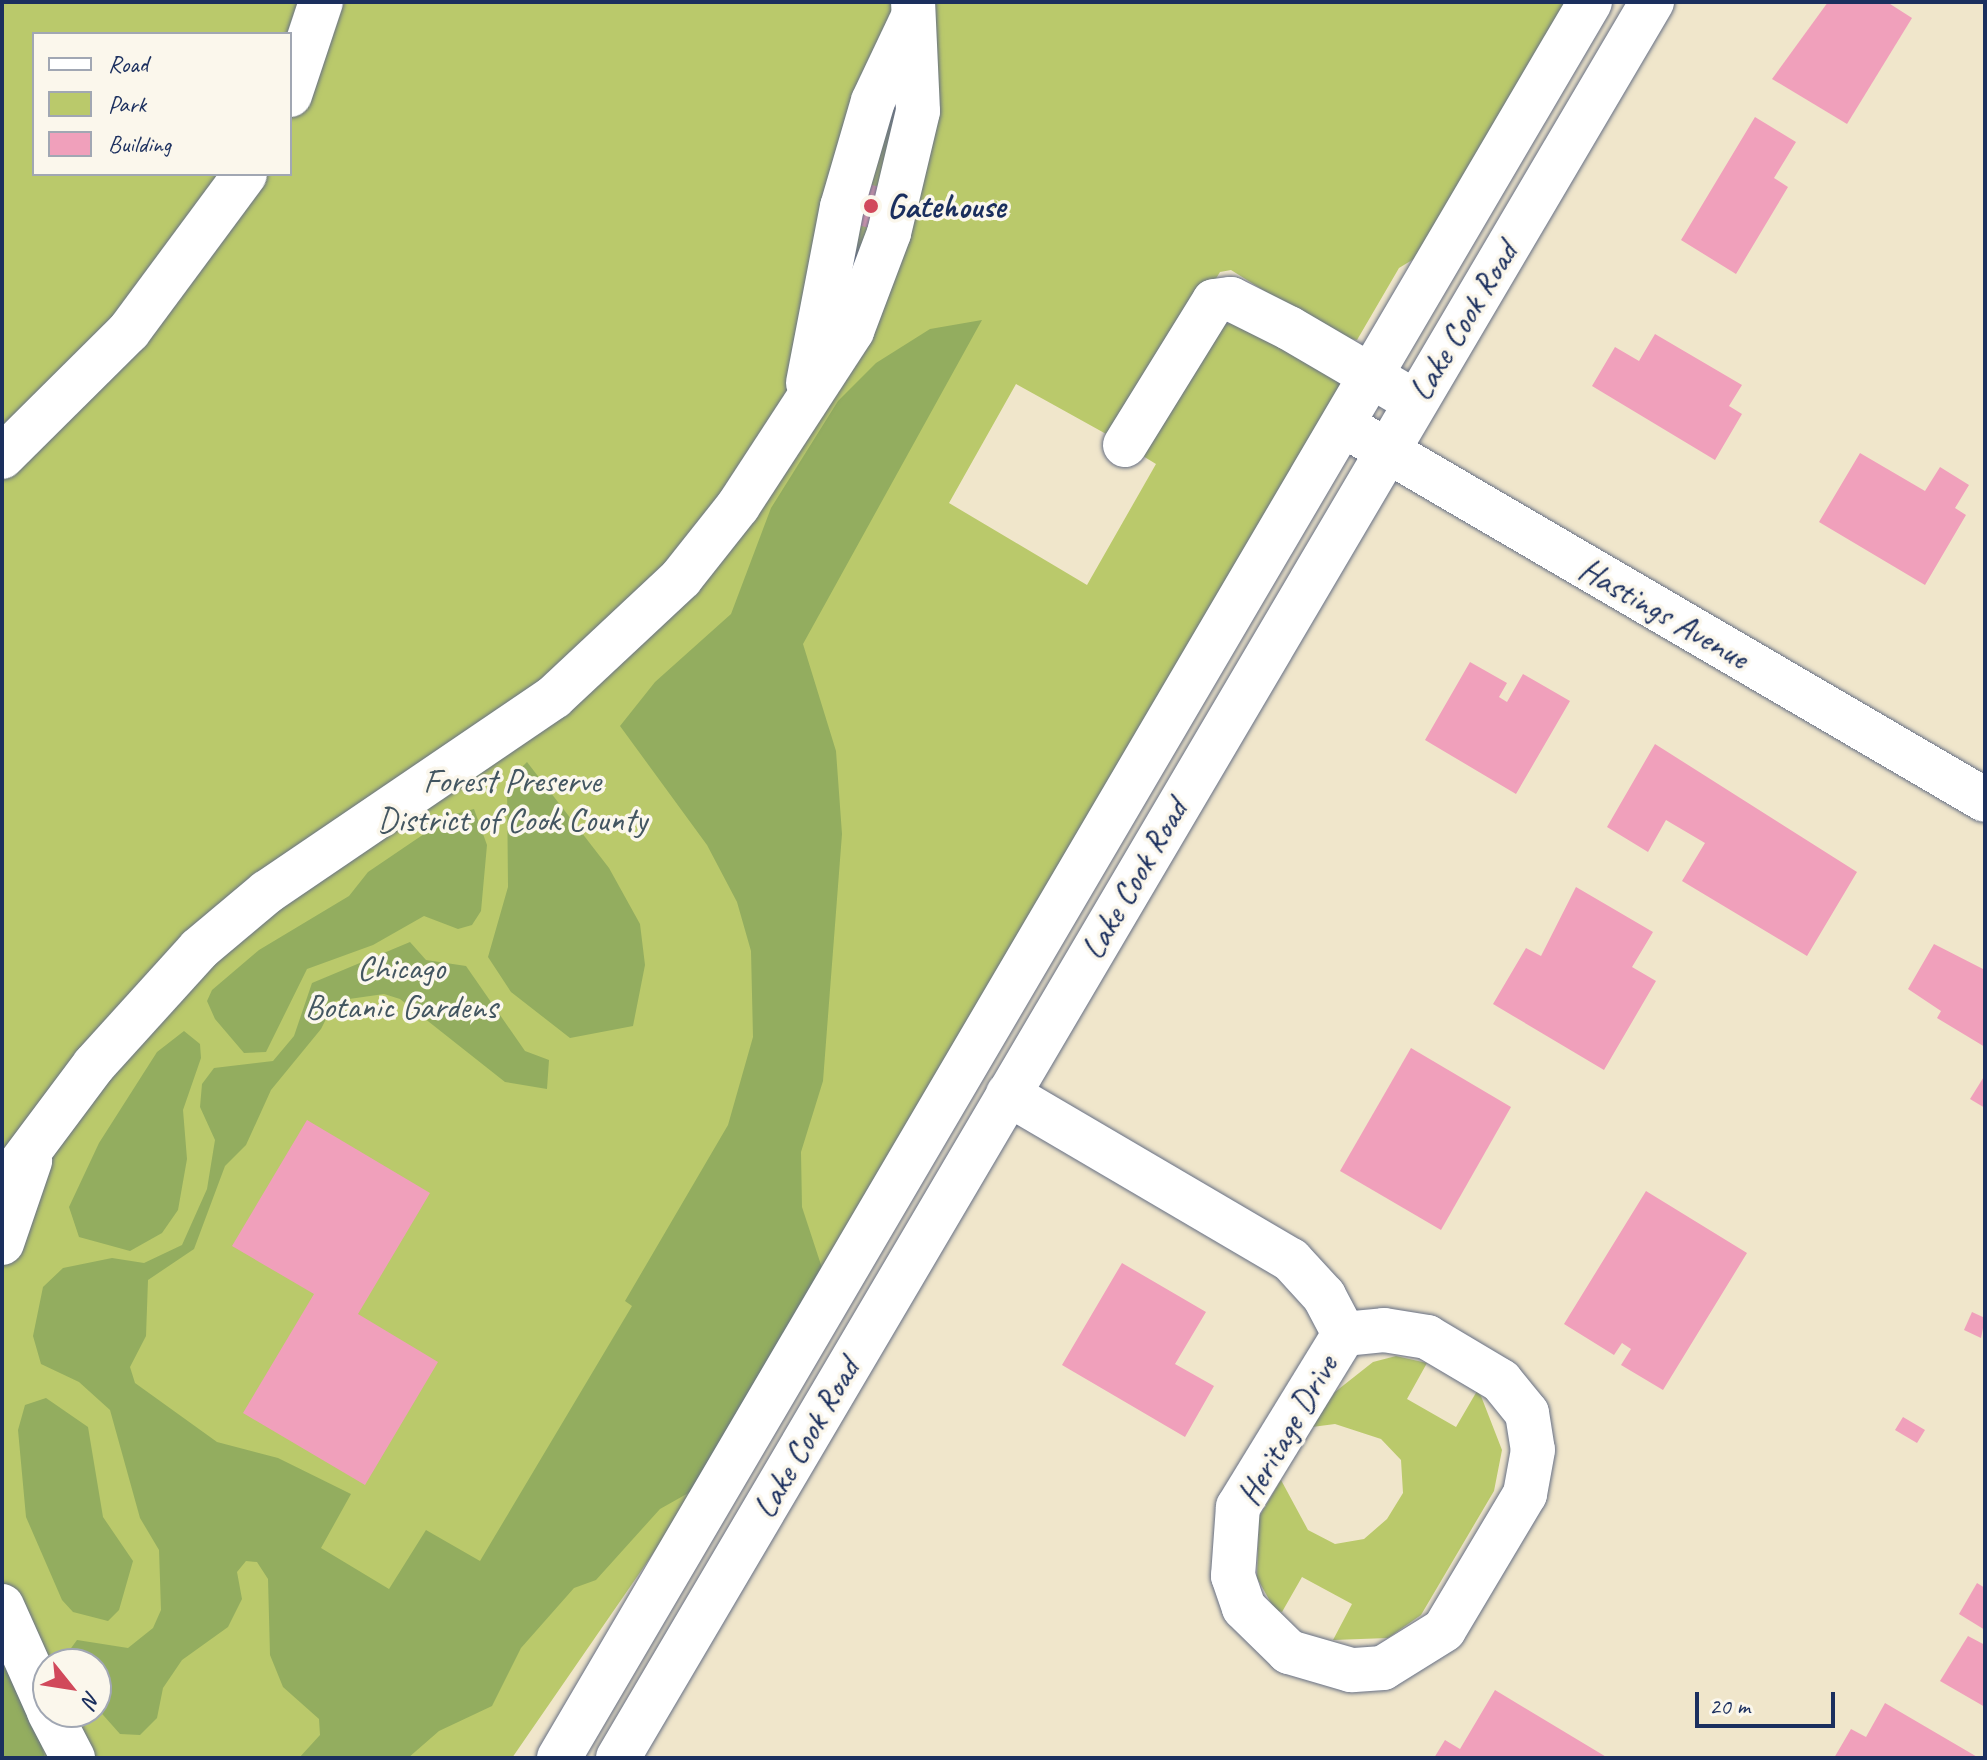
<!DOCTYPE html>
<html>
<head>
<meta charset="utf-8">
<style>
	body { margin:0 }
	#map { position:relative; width:1987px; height:1760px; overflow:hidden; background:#f0e6cb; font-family:Caveat,sans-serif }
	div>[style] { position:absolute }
	.green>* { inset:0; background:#bac96b }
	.forest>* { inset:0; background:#93ad5f }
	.building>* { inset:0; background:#f0a0bb }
	.roads { filter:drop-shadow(0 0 2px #666f84) drop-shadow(0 0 2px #666f84) }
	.minor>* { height:44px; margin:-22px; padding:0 22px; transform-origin:22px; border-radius:22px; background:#fff }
	.major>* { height:44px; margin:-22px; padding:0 22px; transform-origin:22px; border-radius:22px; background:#fff }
	.dots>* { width:22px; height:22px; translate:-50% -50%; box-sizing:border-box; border:4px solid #fbf7ec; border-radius:50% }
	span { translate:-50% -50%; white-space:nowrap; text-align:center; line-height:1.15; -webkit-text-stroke:7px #fbf7ec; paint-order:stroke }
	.poi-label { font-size:34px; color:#1b2f5e; font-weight:700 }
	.left { translate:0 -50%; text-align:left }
	.street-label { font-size:34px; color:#1b2f5e }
	.park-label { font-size:34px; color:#435661 }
	.frame { position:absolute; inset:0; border:4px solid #1b2f5e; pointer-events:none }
	.legend { position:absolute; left:32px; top:32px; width:260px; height:144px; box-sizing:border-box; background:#fbf7ec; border:2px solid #a1a7b3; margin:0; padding:10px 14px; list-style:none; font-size:24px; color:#1b2f5e }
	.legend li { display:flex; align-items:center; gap:16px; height:40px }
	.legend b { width:40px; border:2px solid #a1a7b3 }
	.north { position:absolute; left:32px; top:1648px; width:80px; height:80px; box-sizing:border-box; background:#fbf7ec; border:2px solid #a1a7b3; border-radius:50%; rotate:120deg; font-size:22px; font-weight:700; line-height:32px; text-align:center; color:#1b2f5e }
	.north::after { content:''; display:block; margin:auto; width:28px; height:36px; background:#d1495b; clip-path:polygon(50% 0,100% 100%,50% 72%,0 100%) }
	.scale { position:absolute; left:1695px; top:1692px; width:140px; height:36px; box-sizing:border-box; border:4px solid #1b2f5e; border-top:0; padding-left:10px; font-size:24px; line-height:28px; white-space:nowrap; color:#1b2f5e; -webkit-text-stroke:6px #fbf7ec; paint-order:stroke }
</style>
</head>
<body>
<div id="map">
	<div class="green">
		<div style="clip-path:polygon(evenodd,2px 2px,1575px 2px,1427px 251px,1399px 268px,1357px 340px,1338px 337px,1231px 270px,1220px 272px,1117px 440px,1016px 384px,949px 503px,1087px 585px,1156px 464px,1138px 453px,1222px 324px,1255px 321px,1320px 356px,1345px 389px,699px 1487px,512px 1758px,2px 1758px,2px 2px,34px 34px,290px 34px,290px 174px,34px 174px,34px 34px,2px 2px,48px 1664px,96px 1664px,96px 1712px,48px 1712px,48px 1664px)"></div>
		<div style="clip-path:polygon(1396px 1356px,1427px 1363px,1407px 1399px,1456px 1427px,1477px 1391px,1481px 1396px,1502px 1450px,1494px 1491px,1421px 1615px,1388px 1638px,1333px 1640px,1352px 1604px,1302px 1577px,1282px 1612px,1275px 1610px,1257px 1578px,1259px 1517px,1281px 1480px,1308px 1530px,1335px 1544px,1364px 1539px,1387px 1519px,1403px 1493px,1401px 1460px,1381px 1439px,1335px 1424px,1312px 1427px,1335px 1392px,1373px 1362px)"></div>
	</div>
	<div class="forest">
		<div style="clip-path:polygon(982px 320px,803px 644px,836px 751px,842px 834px,823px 1081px,801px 1152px,802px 1207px,824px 1274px,699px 1487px,660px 1509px,596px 1580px,574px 1588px,521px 1648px,492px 1706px,439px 1731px,408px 1758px,299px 1758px,320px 1735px,319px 1719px,283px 1687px,270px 1655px,268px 1579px,257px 1562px,246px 1561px,237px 1572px,242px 1599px,228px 1627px,182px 1660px,163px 1688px,157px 1718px,140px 1735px,120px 1734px,96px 1707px,96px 1664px,68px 1664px,66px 1655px,77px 1640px,128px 1648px,153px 1628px,161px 1610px,159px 1550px,140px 1518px,110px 1410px,79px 1382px,41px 1364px,33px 1336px,43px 1287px,63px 1268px,112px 1258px,144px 1263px,182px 1245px,207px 1189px,215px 1140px,200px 1107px,202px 1084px,214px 1068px,273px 1061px,294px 1036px,312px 983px,410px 942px,426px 960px,466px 966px,525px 1051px,549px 1060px,547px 1089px,505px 1082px,400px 999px,384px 994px,335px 1001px,321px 1029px,271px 1090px,246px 1145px,225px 1166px,194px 1249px,148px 1280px,146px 1336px,130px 1367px,135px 1383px,217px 1442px,278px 1458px,351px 1494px,321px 1548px,389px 1589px,426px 1530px,480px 1561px,632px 1306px,625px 1301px,728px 1125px,753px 1037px,751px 951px,737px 902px,707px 845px,620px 726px,655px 682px,731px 614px,771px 508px,838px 401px,876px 363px,930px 329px)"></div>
		<div style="clip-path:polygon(527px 762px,609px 868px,640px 924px,645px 965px,633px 1026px,570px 1038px,511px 992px,488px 957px,508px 887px,507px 782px)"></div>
		<div style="clip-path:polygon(474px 809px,487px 845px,481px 911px,472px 925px,458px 929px,424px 916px,373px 945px,307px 969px,266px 1052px,244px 1053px,215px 1019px,207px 1001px,212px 990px,259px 950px,349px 896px,368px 872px,452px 815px)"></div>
		<div style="clip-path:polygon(184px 1031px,200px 1044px,201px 1058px,183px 1110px,187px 1159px,178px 1210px,162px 1233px,130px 1251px,79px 1237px,69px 1207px,99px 1143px,157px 1052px)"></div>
		<div style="clip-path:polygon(46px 1398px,88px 1427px,103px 1517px,133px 1561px,119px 1610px,108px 1621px,73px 1612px,62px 1600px,26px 1517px,18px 1430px,25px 1405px)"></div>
		<div style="clip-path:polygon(2px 1660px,40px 1740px,45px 1758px,2px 1758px)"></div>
	</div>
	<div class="building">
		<div style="clip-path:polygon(1828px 2px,1887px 2px,1912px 18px,1847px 124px,1772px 79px)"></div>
		<div style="clip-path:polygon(1755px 117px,1796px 142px,1774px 178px,1788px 187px,1736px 274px,1681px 240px)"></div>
		<div style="clip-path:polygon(868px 184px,884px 188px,873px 229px,858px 225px)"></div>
		<div style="clip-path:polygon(1655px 334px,1742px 385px,1729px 406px,1742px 414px,1715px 460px,1592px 386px,1615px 347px,1639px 361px)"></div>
		<div style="clip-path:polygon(1860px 453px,1925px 491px,1940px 467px,1969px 485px,1955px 508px,1966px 515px,1925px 585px,1819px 522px)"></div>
		<div style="clip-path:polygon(1470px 662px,1507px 683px,1499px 697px,1507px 702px,1523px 674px,1570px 701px,1516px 794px,1425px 740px)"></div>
		<div style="clip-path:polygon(1655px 744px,1857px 872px,1807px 956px,1682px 881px,1705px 843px,1666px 820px,1648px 852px,1607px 827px)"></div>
		<div style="clip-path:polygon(1576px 887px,1653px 932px,1632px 967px,1656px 981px,1604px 1070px,1493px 1004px,1526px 948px,1541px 956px)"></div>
		<div style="clip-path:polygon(1934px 944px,1985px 970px,1985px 1047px,1937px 1018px,1941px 1011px,1908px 989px)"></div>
		<div style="clip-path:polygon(1411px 1048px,1511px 1107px,1441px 1230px,1340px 1171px)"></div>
		<div style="clip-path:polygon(1985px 1075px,1985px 1108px,1970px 1099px)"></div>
		<div style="clip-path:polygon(307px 1120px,430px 1193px,358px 1314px,438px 1362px,365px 1485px,243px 1413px,314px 1294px,232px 1246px)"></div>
		<div style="clip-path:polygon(1646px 1191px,1747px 1253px,1663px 1390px,1621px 1365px,1631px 1349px,1622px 1343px,1614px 1355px,1564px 1324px)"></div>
		<div style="clip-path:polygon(1122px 1263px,1206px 1312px,1175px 1364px,1214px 1386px,1185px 1437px,1062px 1365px)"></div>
		<div style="clip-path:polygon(1972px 1312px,1985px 1318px,1981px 1338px,1964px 1330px)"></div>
		<div style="clip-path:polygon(1903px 1417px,1925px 1430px,1917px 1443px,1895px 1430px)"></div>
		<div style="clip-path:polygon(1977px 1583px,1985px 1588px,1985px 1630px,1959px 1614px)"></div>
		<div style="clip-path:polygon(1968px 1636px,1985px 1645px,1985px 1707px,1940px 1681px)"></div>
		<div style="clip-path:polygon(1495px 1690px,1608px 1758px,1434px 1758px,1445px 1740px,1460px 1749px)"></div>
		<div style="clip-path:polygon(1885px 1703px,1979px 1758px,1834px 1758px,1851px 1729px,1866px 1737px)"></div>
	</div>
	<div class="roads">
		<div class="minor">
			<div style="left:290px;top:95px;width:98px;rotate:-71.6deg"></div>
			<div style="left:808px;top:383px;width:179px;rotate:-79.1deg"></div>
			<div style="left:842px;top:207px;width:110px;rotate:-73.7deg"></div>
			<div style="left:873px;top:101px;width:89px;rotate:-64.6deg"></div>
			<div style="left:1343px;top:425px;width:743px;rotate:30.29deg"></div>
			<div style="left:1125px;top:445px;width:169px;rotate:-58.3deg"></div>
			<div style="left:1214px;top:301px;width:17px;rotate:-7deg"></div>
			<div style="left:1231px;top:299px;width:65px;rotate:26.6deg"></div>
			<div style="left:1289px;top:328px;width:145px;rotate:30.3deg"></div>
			<div style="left:2px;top:457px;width:179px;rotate:-44.8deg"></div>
			<div style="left:129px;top:331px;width:195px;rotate:-53.5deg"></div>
			<div style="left:1008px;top:1094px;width:328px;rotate:30.4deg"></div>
			<div style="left:1291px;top:1260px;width:49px;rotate:47.5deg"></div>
			<div style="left:1324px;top:1296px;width:43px;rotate:62.2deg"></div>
			<div style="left:1344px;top:1334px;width:40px;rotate:-5.7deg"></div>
			<div style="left:1384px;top:1330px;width:44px;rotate:9.2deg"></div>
			<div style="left:1427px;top:1337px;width:86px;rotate:30.7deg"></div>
			<div style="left:1501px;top:1381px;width:41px;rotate:50.9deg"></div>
			<div style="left:1527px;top:1413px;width:37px;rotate:81deg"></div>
			<div style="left:1533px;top:1450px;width:45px;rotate:100.3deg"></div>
			<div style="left:1525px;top:1494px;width:158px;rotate:120.8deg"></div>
			<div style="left:1444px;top:1630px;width:72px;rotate:148.1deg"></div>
			<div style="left:1383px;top:1668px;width:32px;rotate:176deg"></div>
			<div style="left:1351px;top:1670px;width:65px;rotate:-163.8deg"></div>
			<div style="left:1289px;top:1652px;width:63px;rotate:-135.6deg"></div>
			<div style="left:1244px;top:1608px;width:34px;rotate:-109deg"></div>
			<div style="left:1233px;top:1576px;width:69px;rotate:-85.9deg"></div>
			<div style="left:1238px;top:1507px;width:203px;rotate:-58.5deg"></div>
			<div style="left:2px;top:1188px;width:154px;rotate:-53.2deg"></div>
			<div style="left:94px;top:1065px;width:156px;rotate:-47.8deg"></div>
			<div style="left:199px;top:949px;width:89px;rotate:-40deg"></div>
			<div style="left:267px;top:892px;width:347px;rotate:-34.2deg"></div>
			<div style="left:554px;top:697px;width:174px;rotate:-43.1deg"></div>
			<div style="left:681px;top:578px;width:92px;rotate:-51.6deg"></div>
			<div style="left:738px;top:506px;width:209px;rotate:-56.9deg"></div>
			<div style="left:852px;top:331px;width:105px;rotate:-69.3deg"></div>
			<div style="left:889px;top:233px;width:125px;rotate:-76.6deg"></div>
			<div style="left:918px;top:111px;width:109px;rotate:-92.6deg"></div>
			<div style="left:2px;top:1243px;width:87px;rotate:-71.1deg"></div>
			<div style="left:2px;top:1606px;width:113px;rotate:65.9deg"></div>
			<div style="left:49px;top:1712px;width:52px;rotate:62.4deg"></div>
		</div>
		<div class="major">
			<div style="left:559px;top:1758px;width:2036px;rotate:-59.58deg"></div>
			<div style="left:618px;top:1758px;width:2038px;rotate:-59.51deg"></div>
		</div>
	</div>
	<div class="dots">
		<div style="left:871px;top:206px;background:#d1495b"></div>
	</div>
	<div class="poi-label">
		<span class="left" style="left:887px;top:206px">Gatehouse</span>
	</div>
	<div class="street-label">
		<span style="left:1463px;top:321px;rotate:-59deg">Lake Cook Road</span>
		<span style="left:1664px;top:613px;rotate:30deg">Hastings Avenue</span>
		<span style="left:1134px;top:879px;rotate:-60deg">Lake Cook Road</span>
		<span style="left:1287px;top:1430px;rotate:-60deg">Heritage Drive</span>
		<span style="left:806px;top:1438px;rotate:-60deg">Lake Cook Road</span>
	</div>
	<div class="park-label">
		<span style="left:512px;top:800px">Forest Preserve<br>District of Cook County</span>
		<span style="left:401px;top:987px">Chicago<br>Botanic Gardens</span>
	</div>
	<div class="frame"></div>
	<ul class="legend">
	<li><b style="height:10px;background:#fff"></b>Road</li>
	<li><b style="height:22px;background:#bac96b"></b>Park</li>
	<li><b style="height:22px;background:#f0a0bb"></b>Building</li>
	</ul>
	<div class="north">N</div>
	<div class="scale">20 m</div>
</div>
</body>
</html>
